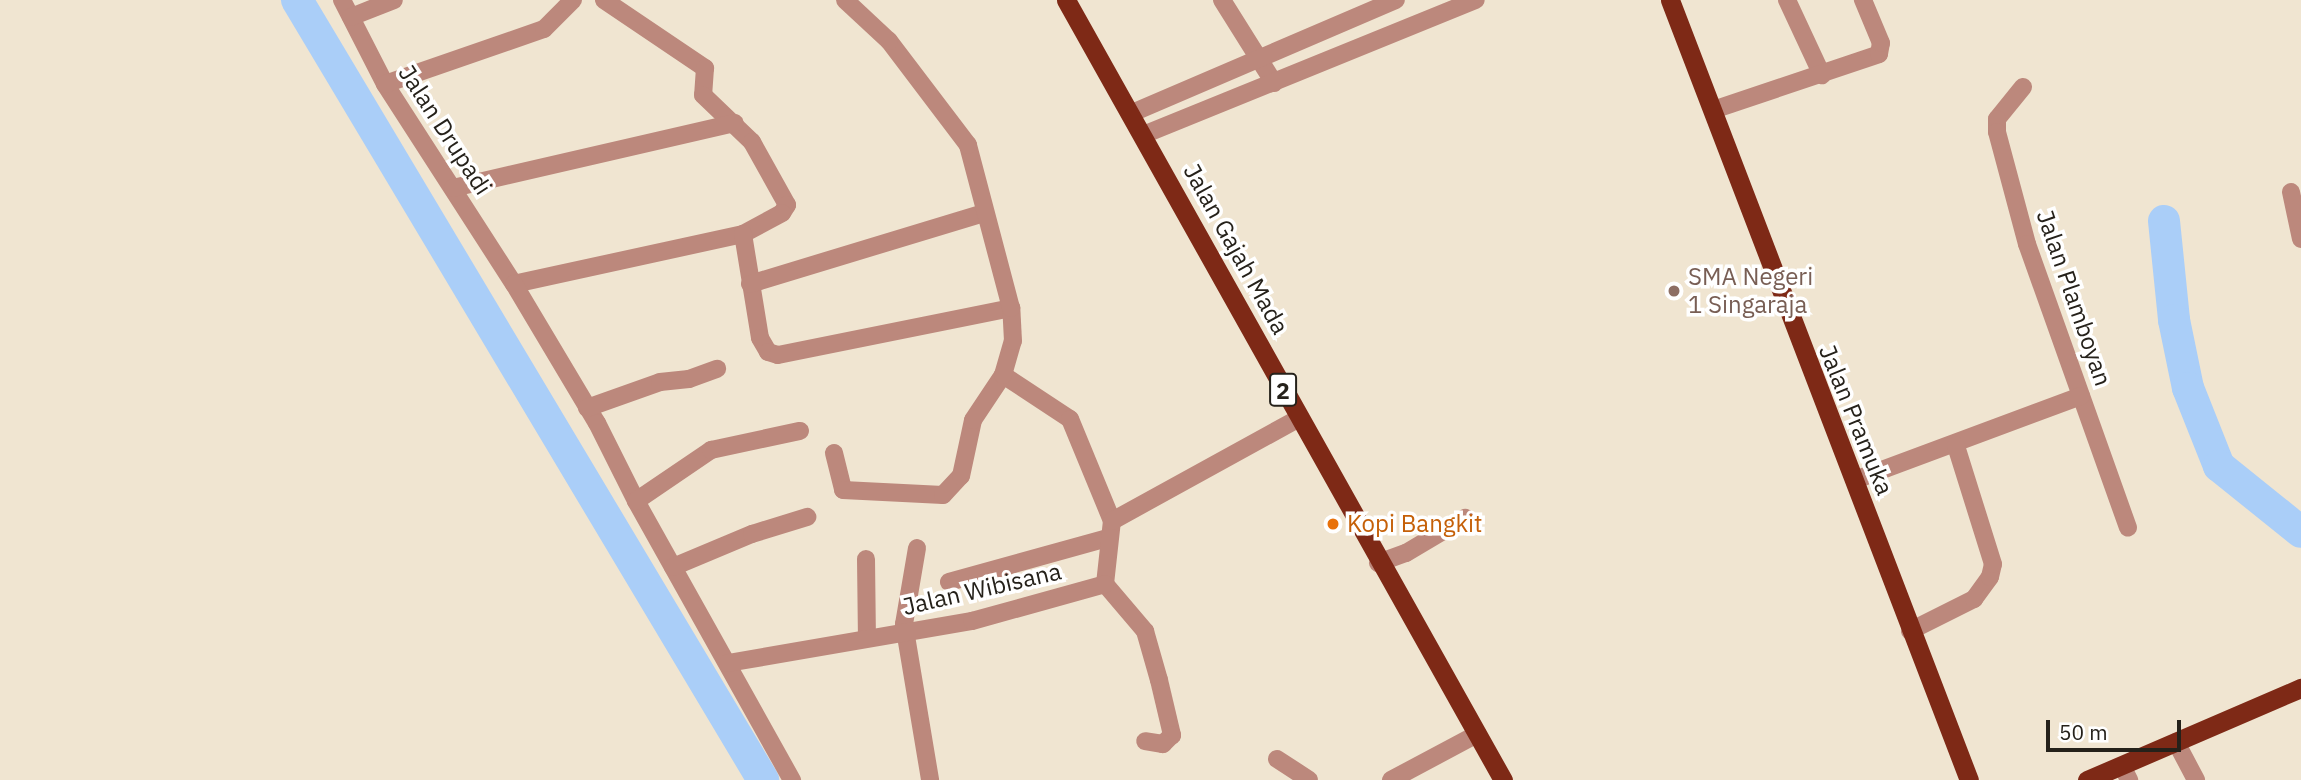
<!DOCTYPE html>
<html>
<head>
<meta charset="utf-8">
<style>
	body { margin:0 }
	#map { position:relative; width:2301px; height:780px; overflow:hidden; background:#f0e5d1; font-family:"IBM Plex Sans",sans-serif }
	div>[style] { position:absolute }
	.river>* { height:32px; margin:-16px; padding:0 16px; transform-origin:16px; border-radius:16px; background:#aacef8 }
	.minor>* { height:18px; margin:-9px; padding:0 9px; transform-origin:9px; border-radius:9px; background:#bc887c }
	.tertiary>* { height:18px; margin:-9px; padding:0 9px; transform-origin:9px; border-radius:9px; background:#bc887c }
	.trunk>* { height:19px; margin:-9.5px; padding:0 9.5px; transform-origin:9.5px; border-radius:9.5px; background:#7e2916 }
	.dots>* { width:19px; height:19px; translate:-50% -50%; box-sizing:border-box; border:4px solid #fff; border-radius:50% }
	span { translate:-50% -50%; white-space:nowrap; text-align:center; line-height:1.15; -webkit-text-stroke:7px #fff; paint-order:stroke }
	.shield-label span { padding:2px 5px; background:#fff; border:2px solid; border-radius:5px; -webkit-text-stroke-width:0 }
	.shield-label { font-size:23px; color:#25211a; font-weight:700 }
	.street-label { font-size:24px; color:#25211a }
	.education-label { font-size:24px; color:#785e54 }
	.left { translate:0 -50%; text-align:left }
	.food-label { font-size:24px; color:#c56008 }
	.scale { position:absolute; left:2046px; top:720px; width:135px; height:32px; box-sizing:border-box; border:4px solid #25211a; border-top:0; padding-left:9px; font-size:21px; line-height:24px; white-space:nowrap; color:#25211a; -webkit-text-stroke:5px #fff; paint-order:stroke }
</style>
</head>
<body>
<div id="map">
	<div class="river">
		<div style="left:297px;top:0;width:909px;rotate:59.14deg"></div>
		<div style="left:2164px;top:221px;width:100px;rotate:84.2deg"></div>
		<div style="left:2174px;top:320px;width:69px;rotate:78.4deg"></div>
		<div style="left:2188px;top:388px;width:84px;rotate:68.3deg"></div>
		<div style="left:2219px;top:466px;width:105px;rotate:38.8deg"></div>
	</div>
	<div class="minor">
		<div style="left:342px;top:0;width:94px;rotate:62.9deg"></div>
		<div style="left:385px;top:84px;width:238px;rotate:57.2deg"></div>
		<div style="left:604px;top:0;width:122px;rotate:34deg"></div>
		<div style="left:705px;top:68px;width:27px;rotate:94deg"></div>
		<div style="left:703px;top:95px;width:68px;rotate:43.8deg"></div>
		<div style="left:752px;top:142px;width:72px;rotate:60.9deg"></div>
		<div style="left:787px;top:205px;width:9px;rotate:122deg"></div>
		<div style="left:782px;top:213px;width:44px;rotate:151.7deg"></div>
		<div style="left:743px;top:234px;width:234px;rotate:167.7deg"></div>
		<div style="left:514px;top:284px;width:162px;rotate:59.2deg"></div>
		<div style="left:597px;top:423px;width:87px;rotate:63.4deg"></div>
		<div style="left:636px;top:501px;width:320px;rotate:60.8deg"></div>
		<div style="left:1222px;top:0;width:98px;rotate:57.9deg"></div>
		<div style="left:1787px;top:0;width:83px;rotate:65deg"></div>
		<div style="left:351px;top:17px;width:46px;rotate:-21.6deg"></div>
		<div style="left:385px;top:84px;width:168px;rotate:-19.1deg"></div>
		<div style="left:544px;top:29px;width:41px;rotate:-45deg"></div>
		<div style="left:2023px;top:87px;width:41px;rotate:129.1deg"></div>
		<div style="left:1997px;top:119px;width:13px;rotate:90deg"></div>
		<div style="left:1997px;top:132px;width:116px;rotate:75deg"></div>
		<div style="left:2027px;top:244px;width:301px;rotate:70.4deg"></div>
		<div style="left:1713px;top:110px;width:175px;rotate:-18.6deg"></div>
		<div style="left:1879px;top:54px;width:11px;rotate:-80deg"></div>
		<div style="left:1881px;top:43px;width:47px;rotate:-112.7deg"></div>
		<div style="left:453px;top:188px;width:289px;rotate:-13deg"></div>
		<div style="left:2291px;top:192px;width:48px;rotate:78deg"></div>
		<div style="left:743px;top:234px;width:105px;rotate:80.7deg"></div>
		<div style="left:760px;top:338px;width:16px;rotate:60deg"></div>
		<div style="left:768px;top:352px;width:10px;rotate:17deg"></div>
		<div style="left:778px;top:355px;width:238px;rotate:-11.4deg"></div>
		<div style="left:750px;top:284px;width:245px;rotate:-16.9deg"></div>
		<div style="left:1003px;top:375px;width:80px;rotate:33.3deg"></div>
		<div style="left:1070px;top:419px;width:110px;rotate:67.6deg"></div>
		<div style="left:587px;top:408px;width:77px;rotate:-19.6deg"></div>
		<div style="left:660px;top:382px;width:29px;rotate:-6deg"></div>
		<div style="left:689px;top:379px;width:30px;rotate:-20deg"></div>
		<div style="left:834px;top:453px;width:38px;rotate:76deg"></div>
		<div style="left:843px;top:490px;width:100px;rotate:2.9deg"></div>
		<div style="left:943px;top:495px;width:26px;rotate:-47deg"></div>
		<div style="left:961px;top:476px;width:57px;rotate:-77.9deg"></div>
		<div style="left:973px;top:420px;width:54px;rotate:-56.3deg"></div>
		<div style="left:1003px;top:375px;width:35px;rotate:-74deg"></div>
		<div style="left:1013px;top:341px;width:33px;rotate:-93deg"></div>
		<div style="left:1011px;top:308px;width:169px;rotate:-104.8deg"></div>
		<div style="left:968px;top:145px;width:131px;rotate:-127.2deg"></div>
		<div style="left:889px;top:41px;width:60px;rotate:-137deg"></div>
		<div style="left:1855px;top:480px;width:241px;rotate:-20.4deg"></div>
		<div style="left:636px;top:501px;width:91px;rotate:-34.2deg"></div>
		<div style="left:711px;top:450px;width:91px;rotate:-12.1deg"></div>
		<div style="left:917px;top:548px;width:77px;rotate:99.7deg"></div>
		<div style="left:904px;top:624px;width:158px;rotate:80.5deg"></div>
		<div style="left:866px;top:559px;width:79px;rotate:89.3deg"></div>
		<div style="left:1378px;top:563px;width:30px;rotate:-20deg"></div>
		<div style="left:1406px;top:553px;width:69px;rotate:-30.7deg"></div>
		<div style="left:673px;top:567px;width:86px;rotate:-22.7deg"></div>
		<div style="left:752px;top:534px;width:58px;rotate:-17.2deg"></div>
		<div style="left:949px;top:582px;width:165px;rotate:-15.5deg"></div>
		<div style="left:1105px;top:584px;width:63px;rotate:-83.7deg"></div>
		<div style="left:1112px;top:521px;width:213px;rotate:-28.8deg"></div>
		<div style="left:1105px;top:584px;width:62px;rotate:49.6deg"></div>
		<div style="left:1145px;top:631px;width:51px;rotate:74.1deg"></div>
		<div style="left:1159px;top:680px;width:57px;rotate:76.7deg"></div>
		<div style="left:1172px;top:735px;width:13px;rotate:135deg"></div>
		<div style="left:1163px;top:744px;width:18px;rotate:-171deg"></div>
		<div style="left:1910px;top:631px;width:72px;rotate:-26.6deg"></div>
		<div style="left:1974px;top:599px;width:27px;rotate:-54deg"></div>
		<div style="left:1990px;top:577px;width:13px;rotate:-77deg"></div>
		<div style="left:1993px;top:564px;width:124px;rotate:-107.4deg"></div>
		<div style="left:728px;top:663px;width:248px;rotate:-9.8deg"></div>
		<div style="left:972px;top:621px;width:138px;rotate:-15.5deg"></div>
		<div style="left:1277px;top:759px;width:38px;rotate:33deg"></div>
		<div style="left:2122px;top:766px;width:16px;rotate:63deg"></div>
		<div style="left:1391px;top:780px;width:98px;rotate:-28.1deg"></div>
	</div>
	<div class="tertiary">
		<div style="left:1132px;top:113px;width:287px;rotate:-23.2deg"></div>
		<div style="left:1143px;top:135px;width:359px;rotate:-22.1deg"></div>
		<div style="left:2176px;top:742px;width:43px;rotate:62.2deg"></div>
	</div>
	<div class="trunk">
		<div style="left:1066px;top:0;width:894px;rotate:60.74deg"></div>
		<div style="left:1670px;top:0;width:835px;rotate:69.03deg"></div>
		<div style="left:2087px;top:780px;width:233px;rotate:-23.3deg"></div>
	</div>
	<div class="dots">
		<div style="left:1674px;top:291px;background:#8d6e63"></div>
		<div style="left:1333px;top:524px;background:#e8710a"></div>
	</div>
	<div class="shield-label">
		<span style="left:1283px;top:390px">2</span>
	</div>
	<div class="street-label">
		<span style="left:445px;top:130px;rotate:57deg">Jalan Drupadi</span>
		<span style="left:1236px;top:249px;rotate:61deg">Jalan Gajah Mada</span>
		<span style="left:2074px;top:298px;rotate:71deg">Jalan Plamboyan</span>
		<span style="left:1856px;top:420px;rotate:68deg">Jalan Pramuka</span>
		<span style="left:982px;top:589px;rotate:-13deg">Jalan Wibisana</span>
	</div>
	<div class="education-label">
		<span class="left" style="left:1688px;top:291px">SMA Negeri<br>1 Singaraja</span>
	</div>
	<div class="food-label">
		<span class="left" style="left:1347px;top:524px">Kopi Bangkit</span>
	</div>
	<div class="scale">50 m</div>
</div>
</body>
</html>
